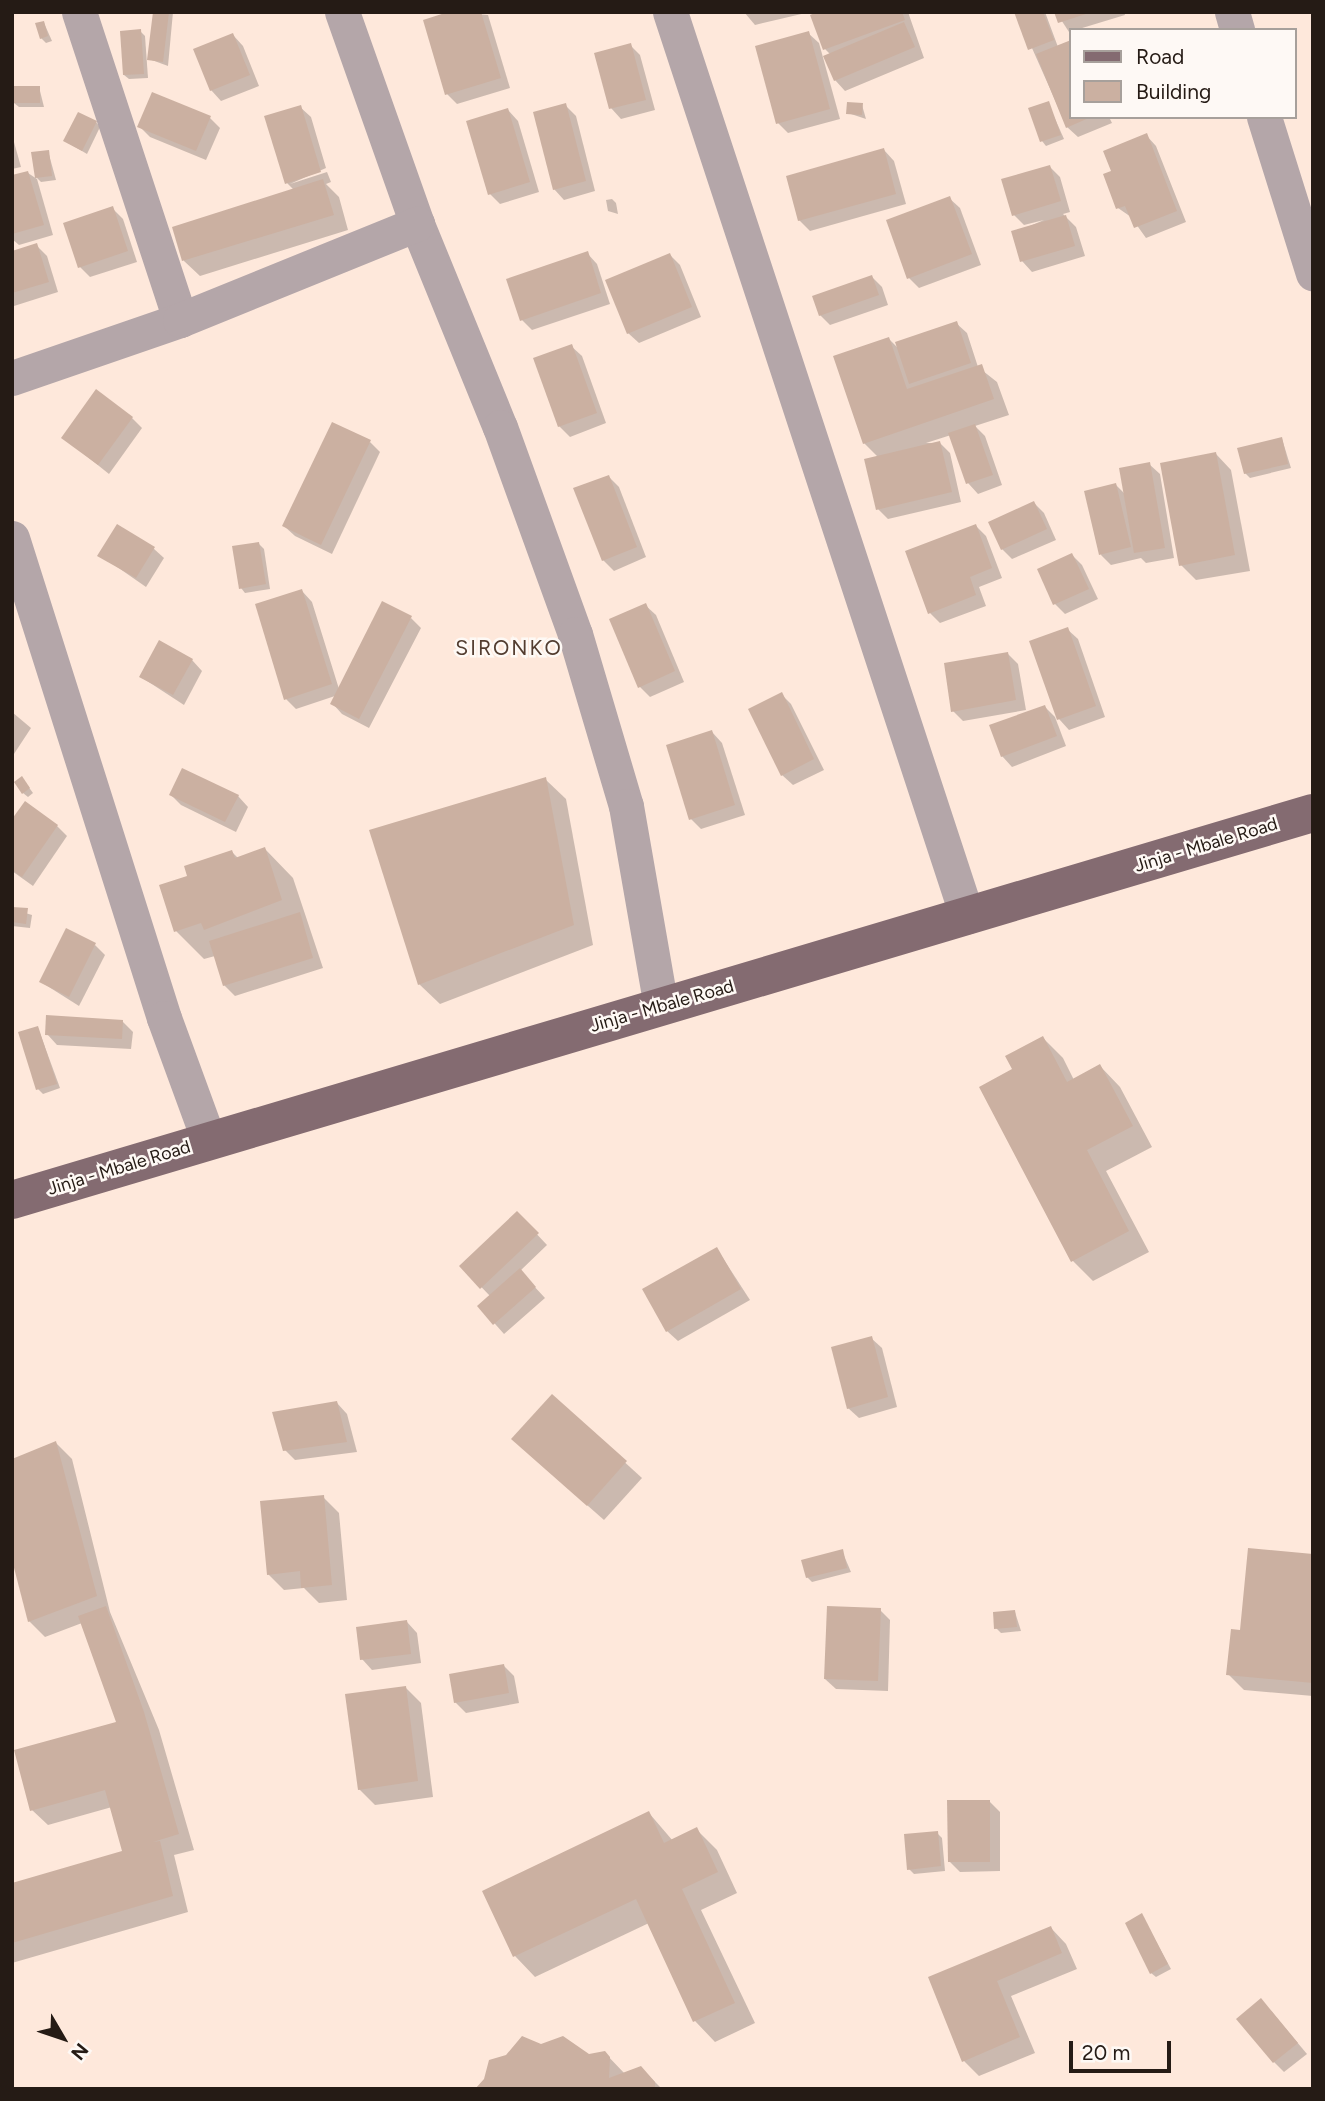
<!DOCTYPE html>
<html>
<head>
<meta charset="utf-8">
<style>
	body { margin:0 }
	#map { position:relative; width:1325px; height:2101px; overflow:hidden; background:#fee8db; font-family:Figtree,sans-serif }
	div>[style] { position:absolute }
	.shadow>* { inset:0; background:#0003 }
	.building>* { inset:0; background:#cbb0a1 }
	.minor>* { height:35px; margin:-17.5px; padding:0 17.5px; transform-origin:17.5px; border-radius:17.5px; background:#b4a6a9 }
	.major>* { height:38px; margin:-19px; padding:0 19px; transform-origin:19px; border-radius:19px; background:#846b71 }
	span { translate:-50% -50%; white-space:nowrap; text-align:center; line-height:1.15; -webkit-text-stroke:5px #fef9f5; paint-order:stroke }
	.street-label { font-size:18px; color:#251b15 }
	.quarter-label { font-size:21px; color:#533d30; letter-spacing:2px }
	.frame { position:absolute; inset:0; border:14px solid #251b15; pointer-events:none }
	.legend { position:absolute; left:1069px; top:28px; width:228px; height:91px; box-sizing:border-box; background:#fef9f5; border:2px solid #a7a09b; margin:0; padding:9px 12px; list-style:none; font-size:21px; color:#251b15 }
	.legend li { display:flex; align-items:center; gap:14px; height:35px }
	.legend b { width:35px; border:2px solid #a7a09b }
	.north { position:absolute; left:28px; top:2003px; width:70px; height:70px; -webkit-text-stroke:5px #fef9f5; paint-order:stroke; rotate:129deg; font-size:19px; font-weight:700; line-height:28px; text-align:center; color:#251b15 }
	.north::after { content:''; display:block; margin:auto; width:24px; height:32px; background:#251b15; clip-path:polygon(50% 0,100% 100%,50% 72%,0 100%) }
	.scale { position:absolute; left:1069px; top:2041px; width:102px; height:32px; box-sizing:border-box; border:4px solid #251b15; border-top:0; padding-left:9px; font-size:21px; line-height:24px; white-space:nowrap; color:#251b15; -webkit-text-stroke:5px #fef9f5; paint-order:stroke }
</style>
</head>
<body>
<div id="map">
	<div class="shadow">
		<div style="clip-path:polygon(155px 12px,173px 12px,168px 66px,149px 59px)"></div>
		<div style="clip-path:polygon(454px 12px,488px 15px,510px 88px,457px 104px,447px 94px)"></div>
		<div style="clip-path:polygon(744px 12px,810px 12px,755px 25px)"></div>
		<div style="clip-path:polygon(822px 12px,908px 12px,924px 58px,845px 91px,835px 80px,831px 55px,825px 49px)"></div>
		<div style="clip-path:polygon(1016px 12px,1045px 12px,1058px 47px,1071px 41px,1071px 117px,1109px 117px,1112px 123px,1078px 137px,1067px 127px)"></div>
		<div style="clip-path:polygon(1056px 12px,1124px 12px,1125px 15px,1069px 32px)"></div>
		<div style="clip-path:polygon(44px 23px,52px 41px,46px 43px,41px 38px)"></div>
		<div style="clip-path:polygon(140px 31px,145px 36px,148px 78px,129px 79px,124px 75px)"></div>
		<div style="clip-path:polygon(808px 33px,819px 43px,840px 119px,788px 133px,778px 123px)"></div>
		<div style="clip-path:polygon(233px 35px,243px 46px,259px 86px,221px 101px,211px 90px)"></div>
		<div style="clip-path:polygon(630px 45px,640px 55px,655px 110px,621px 119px,611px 108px)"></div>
		<div style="clip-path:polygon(39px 87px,44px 107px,19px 107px,14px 103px)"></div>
		<div style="clip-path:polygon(1048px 103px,1064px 139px,1046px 146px,1042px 141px)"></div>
		<div style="clip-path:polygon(565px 105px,576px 116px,595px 191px,564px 200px,554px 189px)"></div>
		<div style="clip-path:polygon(862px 105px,866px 119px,848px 113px)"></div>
		<div style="clip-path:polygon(300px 107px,311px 117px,326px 168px,290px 184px,327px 172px,331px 182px,326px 184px,339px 197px,348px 230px,200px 276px,184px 261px,174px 228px,294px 190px,287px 183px)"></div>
		<div style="clip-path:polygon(508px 110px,518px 121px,539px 192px,500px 204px,490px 194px)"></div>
		<div style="clip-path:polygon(210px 118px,220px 128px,206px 160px,150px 137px,139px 126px)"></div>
		<div style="clip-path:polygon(96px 122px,100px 127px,87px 154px,65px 141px)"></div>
		<div style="clip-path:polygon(12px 135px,21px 167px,12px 169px)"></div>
		<div style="clip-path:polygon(1146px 135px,1156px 146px,1186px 222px,1146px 238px,1131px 217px,1118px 208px,1113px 172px)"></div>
		<div style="clip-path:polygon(884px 150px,894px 161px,906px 204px,810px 231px,799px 220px)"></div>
		<div style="clip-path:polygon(48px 151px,56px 180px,41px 182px,36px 177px)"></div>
		<div style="clip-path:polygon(1050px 167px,1060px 177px,1070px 212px,1063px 214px,1076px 227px,1085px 256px,1032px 272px,1022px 261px,1013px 233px,1044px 220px,1024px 225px,1014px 215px)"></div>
		<div style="clip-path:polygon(28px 173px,37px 179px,53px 235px,19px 245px,12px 239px,12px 177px)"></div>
		<div style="clip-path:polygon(949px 198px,960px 208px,981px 265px,919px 288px,909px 278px)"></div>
		<div style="clip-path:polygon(612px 199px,616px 203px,618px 214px,608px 211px,606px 200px)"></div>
		<div style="clip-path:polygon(112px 208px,123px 219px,137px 262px,90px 277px,80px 267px)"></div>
		<div style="clip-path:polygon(36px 245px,47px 256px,58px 292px,14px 306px,12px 253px)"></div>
		<div style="clip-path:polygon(587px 253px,597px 264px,610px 304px,532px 330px,522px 320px)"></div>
		<div style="clip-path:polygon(670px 255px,680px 265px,701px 317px,639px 343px,628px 333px)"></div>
		<div style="clip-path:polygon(872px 277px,882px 287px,888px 305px,830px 325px,820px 315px)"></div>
		<div style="clip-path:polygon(956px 323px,967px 333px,978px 367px,997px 382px,1009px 415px,975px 426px,985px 436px,1002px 485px,978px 494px,968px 483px,951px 435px,926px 443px,940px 443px,950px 453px,961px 502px,888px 519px,878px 509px,878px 457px,864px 443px,889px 339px,899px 349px)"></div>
		<div style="clip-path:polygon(571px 346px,582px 356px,606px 423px,570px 437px,559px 426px)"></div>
		<div style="clip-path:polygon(132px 418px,142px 428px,109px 474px,64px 438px)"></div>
		<div style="clip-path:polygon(1282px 439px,1291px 468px,1250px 478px,1245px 473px)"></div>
		<div style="clip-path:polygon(370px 442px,380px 452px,332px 554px,295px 536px,284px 526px)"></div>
		<div style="clip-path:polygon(1216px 454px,1231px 470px,1250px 571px,1196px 580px,1181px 565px)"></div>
		<div style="clip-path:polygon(1149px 464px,1160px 474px,1174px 558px,1146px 563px,1141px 558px,1111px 565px,1101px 555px,1115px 484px,1125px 494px)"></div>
		<div style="clip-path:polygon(609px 477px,619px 487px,646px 557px,614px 571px,603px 560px)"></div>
		<div style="clip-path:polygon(1034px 503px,1044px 513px,1056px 540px,1012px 559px,1002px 549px)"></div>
		<div style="clip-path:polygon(976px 526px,986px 536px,1002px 578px,979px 587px,986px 606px,940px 623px,930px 613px)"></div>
		<div style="clip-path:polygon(259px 544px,264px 549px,270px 589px,245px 593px,241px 588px)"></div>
		<div style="clip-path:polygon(153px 548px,164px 558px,146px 587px,100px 555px)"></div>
		<div style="clip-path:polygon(1072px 555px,1082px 565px,1098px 599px,1065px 614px,1055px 604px)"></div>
		<div style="clip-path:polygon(302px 591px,312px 602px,339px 689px,411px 618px,421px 628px,369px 728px,342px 714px,332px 703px,335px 696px,296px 709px,286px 699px)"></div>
		<div style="clip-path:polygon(645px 605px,656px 615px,684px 682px,650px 697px,640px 687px)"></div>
		<div style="clip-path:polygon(1067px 629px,1078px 639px,1105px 717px,1069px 730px,1059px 719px)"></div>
		<div style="clip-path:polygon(1008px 654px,1018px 664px,1026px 710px,963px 721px,953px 711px)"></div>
		<div style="clip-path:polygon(192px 660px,202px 671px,184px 705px,141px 677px)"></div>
		<div style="clip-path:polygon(781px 694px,791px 704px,824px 770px,793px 785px,782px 775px)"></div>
		<div style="clip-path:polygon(1045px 707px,1055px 717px,1066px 746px,1012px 767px,1002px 756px)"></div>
		<div style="clip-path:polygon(12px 712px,31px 728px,12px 757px)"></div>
		<div style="clip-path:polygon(712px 732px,722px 743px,745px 815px,701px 829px,691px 819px)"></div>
		<div style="clip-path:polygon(22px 778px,33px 793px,28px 797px,23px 793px)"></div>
		<div style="clip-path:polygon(545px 779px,566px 799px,593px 945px,440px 1004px,419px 984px)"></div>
		<div style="clip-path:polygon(171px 795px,238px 796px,248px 807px,236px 832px,181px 805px)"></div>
		<div style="clip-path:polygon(12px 822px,57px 826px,67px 836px,33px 886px,12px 871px)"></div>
		<div style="clip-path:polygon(265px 849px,293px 878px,323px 968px,235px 996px,224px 985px,215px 956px,204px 959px,176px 931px,189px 878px,232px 852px,238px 858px)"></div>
		<div style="clip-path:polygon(12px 909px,32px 915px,30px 928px,12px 926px)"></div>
		<div style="clip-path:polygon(95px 945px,105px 955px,79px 1006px,41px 982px)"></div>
		<div style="clip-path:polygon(122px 1021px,133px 1032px,131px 1049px,57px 1045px,47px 1034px)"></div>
		<div style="clip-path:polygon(38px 1028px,60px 1088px,43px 1094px,38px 1089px)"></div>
		<div style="clip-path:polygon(1043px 1038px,1063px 1058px,1074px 1080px,1100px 1066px,1120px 1087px,1152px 1147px,1106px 1171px,1149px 1252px,1093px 1281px,1073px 1261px,1014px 1070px)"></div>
		<div style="clip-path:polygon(517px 1213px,547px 1245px,520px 1271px,545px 1298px,504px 1334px,480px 1307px,491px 1297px,461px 1266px)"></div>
		<div style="clip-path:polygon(717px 1249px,750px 1300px,678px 1341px,667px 1331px)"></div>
		<div style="clip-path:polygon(871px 1338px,882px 1348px,897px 1407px,859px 1418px,848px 1408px)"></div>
		<div style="clip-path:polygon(552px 1396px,642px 1478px,604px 1520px,529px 1454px)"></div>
		<div style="clip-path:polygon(337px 1403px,347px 1414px,357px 1452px,295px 1460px,285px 1450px)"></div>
		<div style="clip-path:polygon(56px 1443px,72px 1459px,110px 1612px,159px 1730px,194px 1850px,174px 1855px,188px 1912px,12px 1963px,12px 1884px,124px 1852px,112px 1807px,48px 1825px,32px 1810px,117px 1722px,82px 1623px,45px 1637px,29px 1621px)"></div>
		<div style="clip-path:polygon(323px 1497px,339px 1513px,347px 1600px,319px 1603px,304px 1588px,284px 1590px,268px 1574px)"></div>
		<div style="clip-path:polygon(842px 1551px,851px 1572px,812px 1582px,807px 1577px)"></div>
		<div style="clip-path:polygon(1313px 1555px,1313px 1696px,1244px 1690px,1228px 1674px,1242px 1632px)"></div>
		<div style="clip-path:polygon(880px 1610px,890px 1620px,888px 1691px,836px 1689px,825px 1679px)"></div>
		<div style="clip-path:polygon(1015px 1612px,1021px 1631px,1001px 1633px,996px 1628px)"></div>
		<div style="clip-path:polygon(407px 1622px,417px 1633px,421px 1663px,372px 1670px,362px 1659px)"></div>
		<div style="clip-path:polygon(503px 1665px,514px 1676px,519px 1703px,466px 1713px,455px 1702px)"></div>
		<div style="clip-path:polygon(406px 1688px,421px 1703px,433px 1797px,375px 1805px,359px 1789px)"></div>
		<div style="clip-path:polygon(989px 1801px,1000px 1812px,1000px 1871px,960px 1872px,949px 1861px)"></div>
		<div style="clip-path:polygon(649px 1813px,673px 1841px,697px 1830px,717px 1850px,737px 1893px,701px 1910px,755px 2023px,715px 2042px,695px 2021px,649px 1923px,535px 1977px,515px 1956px,484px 1892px)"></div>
		<div style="clip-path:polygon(937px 1833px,942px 1838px,945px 1871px,914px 1874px,909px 1869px)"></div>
		<div style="clip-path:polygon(1142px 1916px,1171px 1969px,1156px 1977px,1151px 1973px)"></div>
		<div style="clip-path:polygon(1051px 1928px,1066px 1944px,1077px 1969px,1011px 1996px,1035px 2053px,979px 2076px,964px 2061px,930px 1978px)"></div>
		<div style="clip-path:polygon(1271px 2011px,1307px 2054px,1284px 2072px,1274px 2062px)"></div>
		<div style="clip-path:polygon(540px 2046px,589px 2055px,605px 2053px,625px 2074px,641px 2068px,662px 2089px,477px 2089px)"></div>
	</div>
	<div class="building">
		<div style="clip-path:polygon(153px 12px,169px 12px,163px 62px,147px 60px)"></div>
		<div style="clip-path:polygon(448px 12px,481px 12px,501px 78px,445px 95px,423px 20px)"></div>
		<div style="clip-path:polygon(817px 12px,902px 12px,905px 20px,823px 50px,810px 15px)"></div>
		<div style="clip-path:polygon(1014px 12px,1043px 12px,1054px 40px,1028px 50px)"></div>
		<div style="clip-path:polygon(1054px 12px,1089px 12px,1089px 13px,1058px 23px)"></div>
		<div style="clip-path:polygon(44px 21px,48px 36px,40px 39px,35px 23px)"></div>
		<div style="clip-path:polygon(904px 22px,915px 47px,834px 81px,823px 56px)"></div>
		<div style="clip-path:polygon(141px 29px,144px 74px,123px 75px,120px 31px)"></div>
		<div style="clip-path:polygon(809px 31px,830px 109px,776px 124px,755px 46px)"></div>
		<div style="clip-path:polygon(233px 33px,250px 75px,210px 91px,193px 49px)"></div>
		<div style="clip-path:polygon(1071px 40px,1071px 117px,1091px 117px,1066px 128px,1036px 54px)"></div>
		<div style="clip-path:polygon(631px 43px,646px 100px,609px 109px,594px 53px)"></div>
		<div style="clip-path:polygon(12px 86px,40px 86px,40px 103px,12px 103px)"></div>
		<div style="clip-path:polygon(152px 92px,211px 116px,196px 151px,137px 127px)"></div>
		<div style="clip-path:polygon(1049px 101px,1061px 135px,1040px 142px,1028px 108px)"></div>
		<div style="clip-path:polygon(847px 102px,863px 103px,862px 115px,846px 114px)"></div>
		<div style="clip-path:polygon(566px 103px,586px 181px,553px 190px,533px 112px)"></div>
		<div style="clip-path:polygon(301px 105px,321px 172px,285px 184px,264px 116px)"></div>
		<div style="clip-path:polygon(508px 108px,530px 182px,488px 195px,466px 121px)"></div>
		<div style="clip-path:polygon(78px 112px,97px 121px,82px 151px,63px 141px)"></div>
		<div style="clip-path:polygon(1147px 133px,1177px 211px,1134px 228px,1125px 206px,1116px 209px,1103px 174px,1111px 171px,1103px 151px)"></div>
		<div style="clip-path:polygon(884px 148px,896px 194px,798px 221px,786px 176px)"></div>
		<div style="clip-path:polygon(49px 150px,52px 176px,35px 178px,31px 152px)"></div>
		<div style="clip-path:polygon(1050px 165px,1061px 201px,1012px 216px,1001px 179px)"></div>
		<div style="clip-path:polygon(28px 171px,44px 225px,12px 234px,12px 175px)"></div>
		<div style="clip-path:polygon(323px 179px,334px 215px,182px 261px,172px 227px)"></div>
		<div style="clip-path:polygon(950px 196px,972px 254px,907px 279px,886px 220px)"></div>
		<div style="clip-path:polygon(113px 206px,128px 251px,78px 268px,63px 223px)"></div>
		<div style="clip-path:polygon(1066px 215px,1075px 246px,1020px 262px,1011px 231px)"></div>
		<div style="clip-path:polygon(37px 243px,49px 282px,12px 293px,12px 251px)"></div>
		<div style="clip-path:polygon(588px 251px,601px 293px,520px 321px,506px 279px)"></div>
		<div style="clip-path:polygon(670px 253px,692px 307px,627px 334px,605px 280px)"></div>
		<div style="clip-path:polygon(872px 275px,879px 295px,819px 316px,812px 296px)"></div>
		<div style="clip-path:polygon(957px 321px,971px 363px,909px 384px,895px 342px)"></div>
		<div style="clip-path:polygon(889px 337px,907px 389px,982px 364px,994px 399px,863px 444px,833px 356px)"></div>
		<div style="clip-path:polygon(572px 344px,597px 413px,558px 427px,533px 358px)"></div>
		<div style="clip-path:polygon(96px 389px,133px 417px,98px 465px,61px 438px)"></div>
		<div style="clip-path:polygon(332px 422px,371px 440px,321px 545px,282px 526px)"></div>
		<div style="clip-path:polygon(975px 424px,993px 475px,966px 484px,948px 433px)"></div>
		<div style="clip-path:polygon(1282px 437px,1288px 464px,1244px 474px,1237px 448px)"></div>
		<div style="clip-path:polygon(940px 441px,952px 492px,876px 510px,864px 459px)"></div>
		<div style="clip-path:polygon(1216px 452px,1235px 555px,1179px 566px,1160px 463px)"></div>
		<div style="clip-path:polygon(1150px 462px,1165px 548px,1134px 553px,1119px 468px)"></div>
		<div style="clip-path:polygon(609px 475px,637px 547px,602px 561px,573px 488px)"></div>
		<div style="clip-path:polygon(1116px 483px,1131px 547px,1099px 555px,1084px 491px)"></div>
		<div style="clip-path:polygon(1034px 501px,1047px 529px,1001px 550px,988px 522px)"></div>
		<div style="clip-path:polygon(117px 524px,155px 547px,136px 578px,97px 556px)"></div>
		<div style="clip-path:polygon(976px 524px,992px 568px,970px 577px,976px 595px,928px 614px,905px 551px)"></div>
		<div style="clip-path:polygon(259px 542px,266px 584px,239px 589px,232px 546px)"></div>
		<div style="clip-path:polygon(1072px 553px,1089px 589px,1053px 605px,1037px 569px)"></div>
		<div style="clip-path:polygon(302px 589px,332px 684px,284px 700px,255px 604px)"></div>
		<div style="clip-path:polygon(382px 601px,412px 616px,359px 719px,330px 704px)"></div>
		<div style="clip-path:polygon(646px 603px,675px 671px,638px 688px,609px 619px)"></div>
		<div style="clip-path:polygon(1068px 627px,1096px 706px,1057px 720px,1029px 641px)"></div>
		<div style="clip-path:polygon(159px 640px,193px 659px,173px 695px,139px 677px)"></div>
		<div style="clip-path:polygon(1008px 652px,1016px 700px,951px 712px,944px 663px)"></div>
		<div style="clip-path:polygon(782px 692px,814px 759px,781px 776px,748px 709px)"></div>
		<div style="clip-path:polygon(1045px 705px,1057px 736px,1001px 757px,989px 725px)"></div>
		<div style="clip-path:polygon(712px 730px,735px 805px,689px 820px,666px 745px)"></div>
		<div style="clip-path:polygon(182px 768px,239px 795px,225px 822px,169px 795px)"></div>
		<div style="clip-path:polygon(22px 776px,30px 788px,22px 794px,14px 782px)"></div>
		<div style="clip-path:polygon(546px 777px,574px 925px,418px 985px,369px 830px)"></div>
		<div style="clip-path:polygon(25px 801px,58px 825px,22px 877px,12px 870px,12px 819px)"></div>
		<div style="clip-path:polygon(265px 847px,282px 900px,204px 930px,201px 923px,174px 932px,159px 885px,187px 876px,184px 866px,232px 850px,235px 858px)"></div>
		<div style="clip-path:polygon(12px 907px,28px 908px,26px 924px,12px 922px)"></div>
		<div style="clip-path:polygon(300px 912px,313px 958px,223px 986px,209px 941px)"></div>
		<div style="clip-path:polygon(66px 928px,96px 943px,69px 997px,39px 982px)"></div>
		<div style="clip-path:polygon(46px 1015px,123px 1020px,122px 1039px,45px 1035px)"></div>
		<div style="clip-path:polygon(38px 1026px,57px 1084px,36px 1090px,18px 1032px)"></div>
		<div style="clip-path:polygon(1043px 1036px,1067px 1082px,1100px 1064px,1133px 1126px,1087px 1150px,1129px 1231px,1071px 1262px,979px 1087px,1012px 1069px,1005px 1056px)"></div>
		<div style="clip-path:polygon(517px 1211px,539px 1233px,480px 1289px,459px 1266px)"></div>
		<div style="clip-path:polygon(717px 1247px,741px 1289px,666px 1332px,642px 1289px)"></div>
		<div style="clip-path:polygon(520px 1268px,536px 1287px,493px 1325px,477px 1306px)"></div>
		<div style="clip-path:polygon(872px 1336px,888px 1397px,847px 1409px,831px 1347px)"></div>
		<div style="clip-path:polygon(552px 1394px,627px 1461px,587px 1506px,511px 1439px)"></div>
		<div style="clip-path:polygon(337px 1401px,347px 1442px,283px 1451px,272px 1412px)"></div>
		<div style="clip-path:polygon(56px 1441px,97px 1596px,28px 1622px,12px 1560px,12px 1459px)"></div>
		<div style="clip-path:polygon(324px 1495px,332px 1585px,301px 1588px,300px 1571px,267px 1575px,260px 1501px)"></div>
		<div style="clip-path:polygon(1248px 1548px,1313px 1554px,1313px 1683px,1226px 1675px,1231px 1629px,1240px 1630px)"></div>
		<div style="clip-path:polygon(843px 1549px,847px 1568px,806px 1578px,801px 1560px)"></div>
		<div style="clip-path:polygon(106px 1606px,144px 1712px,179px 1834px,153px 1842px,160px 1841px,173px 1896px,12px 1943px,12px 1883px,122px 1851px,105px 1790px,30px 1811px,14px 1750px,116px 1722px,78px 1616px)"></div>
		<div style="clip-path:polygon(827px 1606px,881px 1608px,878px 1681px,824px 1679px)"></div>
		<div style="clip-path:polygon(1015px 1610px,1017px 1627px,994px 1629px,993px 1612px)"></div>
		<div style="clip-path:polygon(407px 1620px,411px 1654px,360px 1660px,356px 1627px)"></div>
		<div style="clip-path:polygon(504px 1664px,509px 1693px,454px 1703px,449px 1674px)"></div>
		<div style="clip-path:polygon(406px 1686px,418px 1781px,358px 1790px,345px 1694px)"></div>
		<div style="clip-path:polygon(947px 1800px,990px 1800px,990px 1862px,948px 1862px)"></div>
		<div style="clip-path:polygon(649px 1811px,664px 1843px,697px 1827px,718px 1872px,682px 1889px,735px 2003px,693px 2022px,636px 1899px,513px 1957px,482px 1891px)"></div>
		<div style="clip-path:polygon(938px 1831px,941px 1866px,907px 1870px,904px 1834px)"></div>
		<div style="clip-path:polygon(1142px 1913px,1168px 1964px,1150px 1974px,1125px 1923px)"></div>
		<div style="clip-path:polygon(1051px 1926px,1062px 1953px,997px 1981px,1020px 2037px,962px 2062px,928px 1977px)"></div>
		<div style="clip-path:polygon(1261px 1998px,1298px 2043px,1273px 2063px,1236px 2019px)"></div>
		<div style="clip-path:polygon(522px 2036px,541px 2044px,563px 2036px,589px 2054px,605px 2051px,610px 2057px,609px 2078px,641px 2066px,655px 2082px,655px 2089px,475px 2089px,484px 2079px,489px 2060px,506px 2055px)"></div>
	</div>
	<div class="minor">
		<div style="left:79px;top:12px;width:324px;rotate:71.8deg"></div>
		<div style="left:342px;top:12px;width:225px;rotate:70.5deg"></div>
		<div style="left:417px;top:224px;width:219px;rotate:67.8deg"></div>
		<div style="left:500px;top:427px;width:220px;rotate:70.1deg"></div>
		<div style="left:575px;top:634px;width:179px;rotate:73.5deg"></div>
		<div style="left:626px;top:806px;width:203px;rotate:80.1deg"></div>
		<div style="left:670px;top:12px;width:952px;rotate:71.81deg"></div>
		<div style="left:1232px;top:12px;width:19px;rotate:74deg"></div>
		<div style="left:1264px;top:117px;width:164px;rotate:72.6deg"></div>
		<div style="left:12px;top:378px;width:178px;rotate:-19deg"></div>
		<div style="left:180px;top:320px;width:256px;rotate:-22.1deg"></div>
		<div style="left:12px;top:538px;width:503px;rotate:72.43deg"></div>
		<div style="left:164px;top:1018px;width:131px;rotate:69.9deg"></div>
	</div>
	<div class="major">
		<div style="left:12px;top:1200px;width:1357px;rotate:-16.57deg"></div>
	</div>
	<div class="street-label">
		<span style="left:1206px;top:845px;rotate:-17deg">Jinja - Mbale Road</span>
		<span style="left:662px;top:1006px;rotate:-16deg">Jinja - Mbale Road</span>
		<span style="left:119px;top:1168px;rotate:-17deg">Jinja - Mbale Road</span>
	</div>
	<div class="quarter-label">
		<span style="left:509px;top:648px">SIRONKO</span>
	</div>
	<div class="frame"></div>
	<ul class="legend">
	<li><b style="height:9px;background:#846b71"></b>Road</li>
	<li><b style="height:19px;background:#cbb0a1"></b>Building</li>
	</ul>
	<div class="north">N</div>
	<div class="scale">20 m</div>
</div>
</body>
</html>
